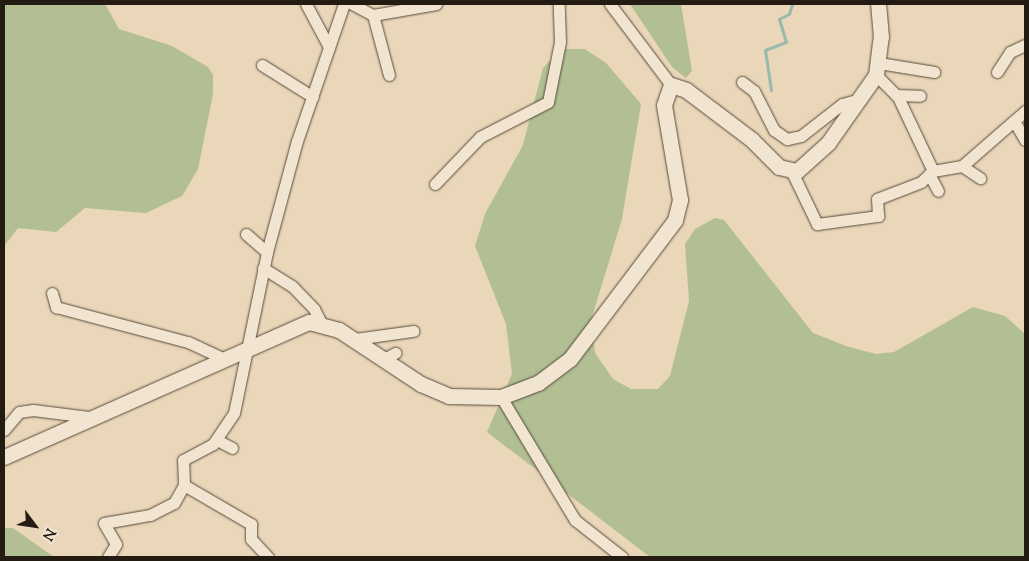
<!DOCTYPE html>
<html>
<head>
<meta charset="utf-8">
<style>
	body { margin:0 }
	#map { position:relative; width:1029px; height:561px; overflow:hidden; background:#ead6b8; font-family:"Sorts Mill Goudy",serif }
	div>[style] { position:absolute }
	.green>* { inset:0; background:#b1bf93 }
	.stream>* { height:3px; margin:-1.5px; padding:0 1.5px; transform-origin:1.5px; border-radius:1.5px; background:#98b9ab }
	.roads { filter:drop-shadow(0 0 1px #564a3c) drop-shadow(0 0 1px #564a3c) }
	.street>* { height:11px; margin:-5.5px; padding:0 5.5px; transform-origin:5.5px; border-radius:5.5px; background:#f1e4d1 }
	.secondary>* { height:15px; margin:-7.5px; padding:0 7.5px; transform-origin:7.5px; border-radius:7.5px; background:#f1e4d1 }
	span { translate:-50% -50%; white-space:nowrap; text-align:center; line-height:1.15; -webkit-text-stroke:4.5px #f1e4d1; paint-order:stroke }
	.frame { position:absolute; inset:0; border:5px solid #241b12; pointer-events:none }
	.north { position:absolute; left:10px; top:501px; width:50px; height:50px; -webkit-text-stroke:4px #f1e4d1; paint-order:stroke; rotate:121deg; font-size:14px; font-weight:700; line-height:20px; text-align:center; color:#241b12 }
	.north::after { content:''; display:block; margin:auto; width:18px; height:22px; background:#241b12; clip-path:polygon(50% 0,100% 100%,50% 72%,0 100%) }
</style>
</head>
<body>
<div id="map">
	<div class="green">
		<div style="clip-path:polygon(4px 4px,105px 4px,119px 29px,172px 46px,208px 67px,213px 75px,213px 94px,198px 169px,182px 196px,146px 213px,85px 208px,56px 232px,18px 228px,4px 246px)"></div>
		<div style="clip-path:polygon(630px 4px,681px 4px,692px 71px,686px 78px,672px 67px)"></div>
		<div style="clip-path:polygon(561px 49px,585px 49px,606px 63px,641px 104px,622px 219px,591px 320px,595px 353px,613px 379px,631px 389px,658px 389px,670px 376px,689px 301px,685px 244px,695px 229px,715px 218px,724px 220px,813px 333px,846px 346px,876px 354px,894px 352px,973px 307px,1005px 316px,1025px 334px,1025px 557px,650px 557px,487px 432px,512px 374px,506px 324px,475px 246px,485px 214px,523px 145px,543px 68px)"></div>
		<div style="clip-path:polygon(4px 528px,13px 528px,54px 557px,4px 557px)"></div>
	</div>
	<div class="stream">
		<div style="left:771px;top:90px;width:40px;rotate:-98.5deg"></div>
		<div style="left:765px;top:50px;width:22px;rotate:-21deg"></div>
		<div style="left:786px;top:42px;width:24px;rotate:-107deg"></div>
		<div style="left:779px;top:19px;width:11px;rotate:-27deg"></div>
		<div style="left:789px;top:14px;width:10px;rotate:-73deg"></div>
	</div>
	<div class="roads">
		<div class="street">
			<div style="left:306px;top:4px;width:49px;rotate:61.9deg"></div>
			<div style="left:352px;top:4px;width:24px;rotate:28deg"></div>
			<div style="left:373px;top:15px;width:64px;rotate:-9.9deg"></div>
			<div style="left:610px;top:4px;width:101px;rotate:53deg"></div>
			<div style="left:373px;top:15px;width:62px;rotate:75.1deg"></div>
			<div style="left:879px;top:63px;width:56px;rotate:9.3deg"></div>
			<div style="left:262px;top:65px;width:60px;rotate:32.1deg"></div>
			<div style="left:997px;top:72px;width:24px;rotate:-57deg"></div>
			<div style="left:1010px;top:52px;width:17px;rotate:-25deg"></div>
			<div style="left:876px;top:75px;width:31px;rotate:45deg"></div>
			<div style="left:898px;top:97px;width:82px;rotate:64.7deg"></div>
			<div style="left:933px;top:171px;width:29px;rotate:-10deg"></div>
			<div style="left:962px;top:166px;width:84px;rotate:-41.1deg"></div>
			<div style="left:742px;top:82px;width:15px;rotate:37deg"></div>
			<div style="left:754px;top:91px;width:44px;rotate:62.9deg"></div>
			<div style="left:774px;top:130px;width:16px;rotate:35deg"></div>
			<div style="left:787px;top:139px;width:14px;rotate:-12deg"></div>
			<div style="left:801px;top:136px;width:52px;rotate:-38deg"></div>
			<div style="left:842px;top:104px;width:20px;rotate:-15deg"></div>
			<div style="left:896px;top:95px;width:24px;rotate:2deg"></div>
			<div style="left:1014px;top:121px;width:22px;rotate:60deg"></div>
			<div style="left:962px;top:166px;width:22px;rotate:34deg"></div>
			<div style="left:792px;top:172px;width:58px;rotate:64.3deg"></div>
			<div style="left:817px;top:224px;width:62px;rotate:-7.5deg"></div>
			<div style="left:878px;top:216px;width:17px;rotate:-93deg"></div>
			<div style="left:877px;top:199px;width:47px;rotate:-21.1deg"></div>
			<div style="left:921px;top:182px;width:16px;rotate:-43deg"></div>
			<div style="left:929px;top:174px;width:19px;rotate:62deg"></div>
			<div style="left:435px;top:184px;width:65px;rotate:-46.2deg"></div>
			<div style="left:480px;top:137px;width:76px;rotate:-27.2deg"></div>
			<div style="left:548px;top:102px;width:61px;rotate:-78.7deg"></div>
			<div style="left:560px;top:42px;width:38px;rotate:-92deg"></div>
			<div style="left:246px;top:234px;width:28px;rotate:41deg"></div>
			<div style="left:263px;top:268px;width:34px;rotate:32deg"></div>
			<div style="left:292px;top:286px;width:32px;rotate:46deg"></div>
			<div style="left:314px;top:309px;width:16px;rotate:63deg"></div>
			<div style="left:52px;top:293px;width:15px;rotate:74deg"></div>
			<div style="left:56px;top:307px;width:137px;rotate:14.9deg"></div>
			<div style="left:188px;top:342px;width:38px;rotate:25deg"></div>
			<div style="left:355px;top:339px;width:59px;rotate:-7.9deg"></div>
			<div style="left:384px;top:359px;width:13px;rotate:-29deg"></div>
			<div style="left:501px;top:397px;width:144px;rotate:59deg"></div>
			<div style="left:575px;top:520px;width:60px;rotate:38.2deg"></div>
			<div style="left:4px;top:430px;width:23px;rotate:-50deg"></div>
			<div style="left:19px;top:412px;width:14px;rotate:-8deg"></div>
			<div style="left:33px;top:410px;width:56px;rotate:7.1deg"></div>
			<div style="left:217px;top:440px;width:17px;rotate:28deg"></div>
			<div style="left:184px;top:485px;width:78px;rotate:30.2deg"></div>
			<div style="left:251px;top:524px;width:15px;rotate:90deg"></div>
			<div style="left:251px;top:539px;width:25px;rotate:47deg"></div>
			<div style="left:108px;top:557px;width:15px;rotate:-58deg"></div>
			<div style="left:116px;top:544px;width:24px;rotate:-120deg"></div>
			<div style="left:104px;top:523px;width:47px;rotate:-9.9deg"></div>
			<div style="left:150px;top:515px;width:27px;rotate:-27deg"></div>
			<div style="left:174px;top:503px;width:21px;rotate:-61deg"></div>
			<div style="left:184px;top:485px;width:25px;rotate:-92deg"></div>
			<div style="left:183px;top:460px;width:34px;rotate:-28deg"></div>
			<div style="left:213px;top:444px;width:37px;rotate:-56deg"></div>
			<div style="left:234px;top:413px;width:164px;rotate:-78.4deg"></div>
			<div style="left:267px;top:252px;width:115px;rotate:-74.9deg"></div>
			<div style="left:297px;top:141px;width:145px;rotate:-71.1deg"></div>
		</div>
		<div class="secondary">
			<div style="left:4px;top:457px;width:334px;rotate:-23.9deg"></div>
			<div style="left:309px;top:322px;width:31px;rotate:15deg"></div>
			<div style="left:339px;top:330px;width:98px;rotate:33.4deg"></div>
			<div style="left:421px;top:384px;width:30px;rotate:23deg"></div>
			<div style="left:449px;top:396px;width:52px;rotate:1.1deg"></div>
			<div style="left:501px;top:397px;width:40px;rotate:-21deg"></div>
			<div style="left:538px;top:383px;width:40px;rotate:-37deg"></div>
			<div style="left:570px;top:359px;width:174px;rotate:-52.9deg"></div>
			<div style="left:675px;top:220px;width:21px;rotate:-76deg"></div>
			<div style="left:680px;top:200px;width:96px;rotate:-99.6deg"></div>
			<div style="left:664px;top:105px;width:21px;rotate:-71deg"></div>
			<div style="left:671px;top:85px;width:16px;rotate:18deg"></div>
			<div style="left:686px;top:90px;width:83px;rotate:37.1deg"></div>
			<div style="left:752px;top:140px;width:38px;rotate:45deg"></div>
			<div style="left:779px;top:167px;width:18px;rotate:13deg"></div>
			<div style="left:797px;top:171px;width:42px;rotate:-42.1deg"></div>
			<div style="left:828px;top:143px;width:83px;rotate:-54.8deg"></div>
			<div style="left:876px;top:75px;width:38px;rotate:-83deg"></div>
			<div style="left:881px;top:37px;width:33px;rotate:-95deg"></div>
		</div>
	</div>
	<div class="frame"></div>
	<div class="north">N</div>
</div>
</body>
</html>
